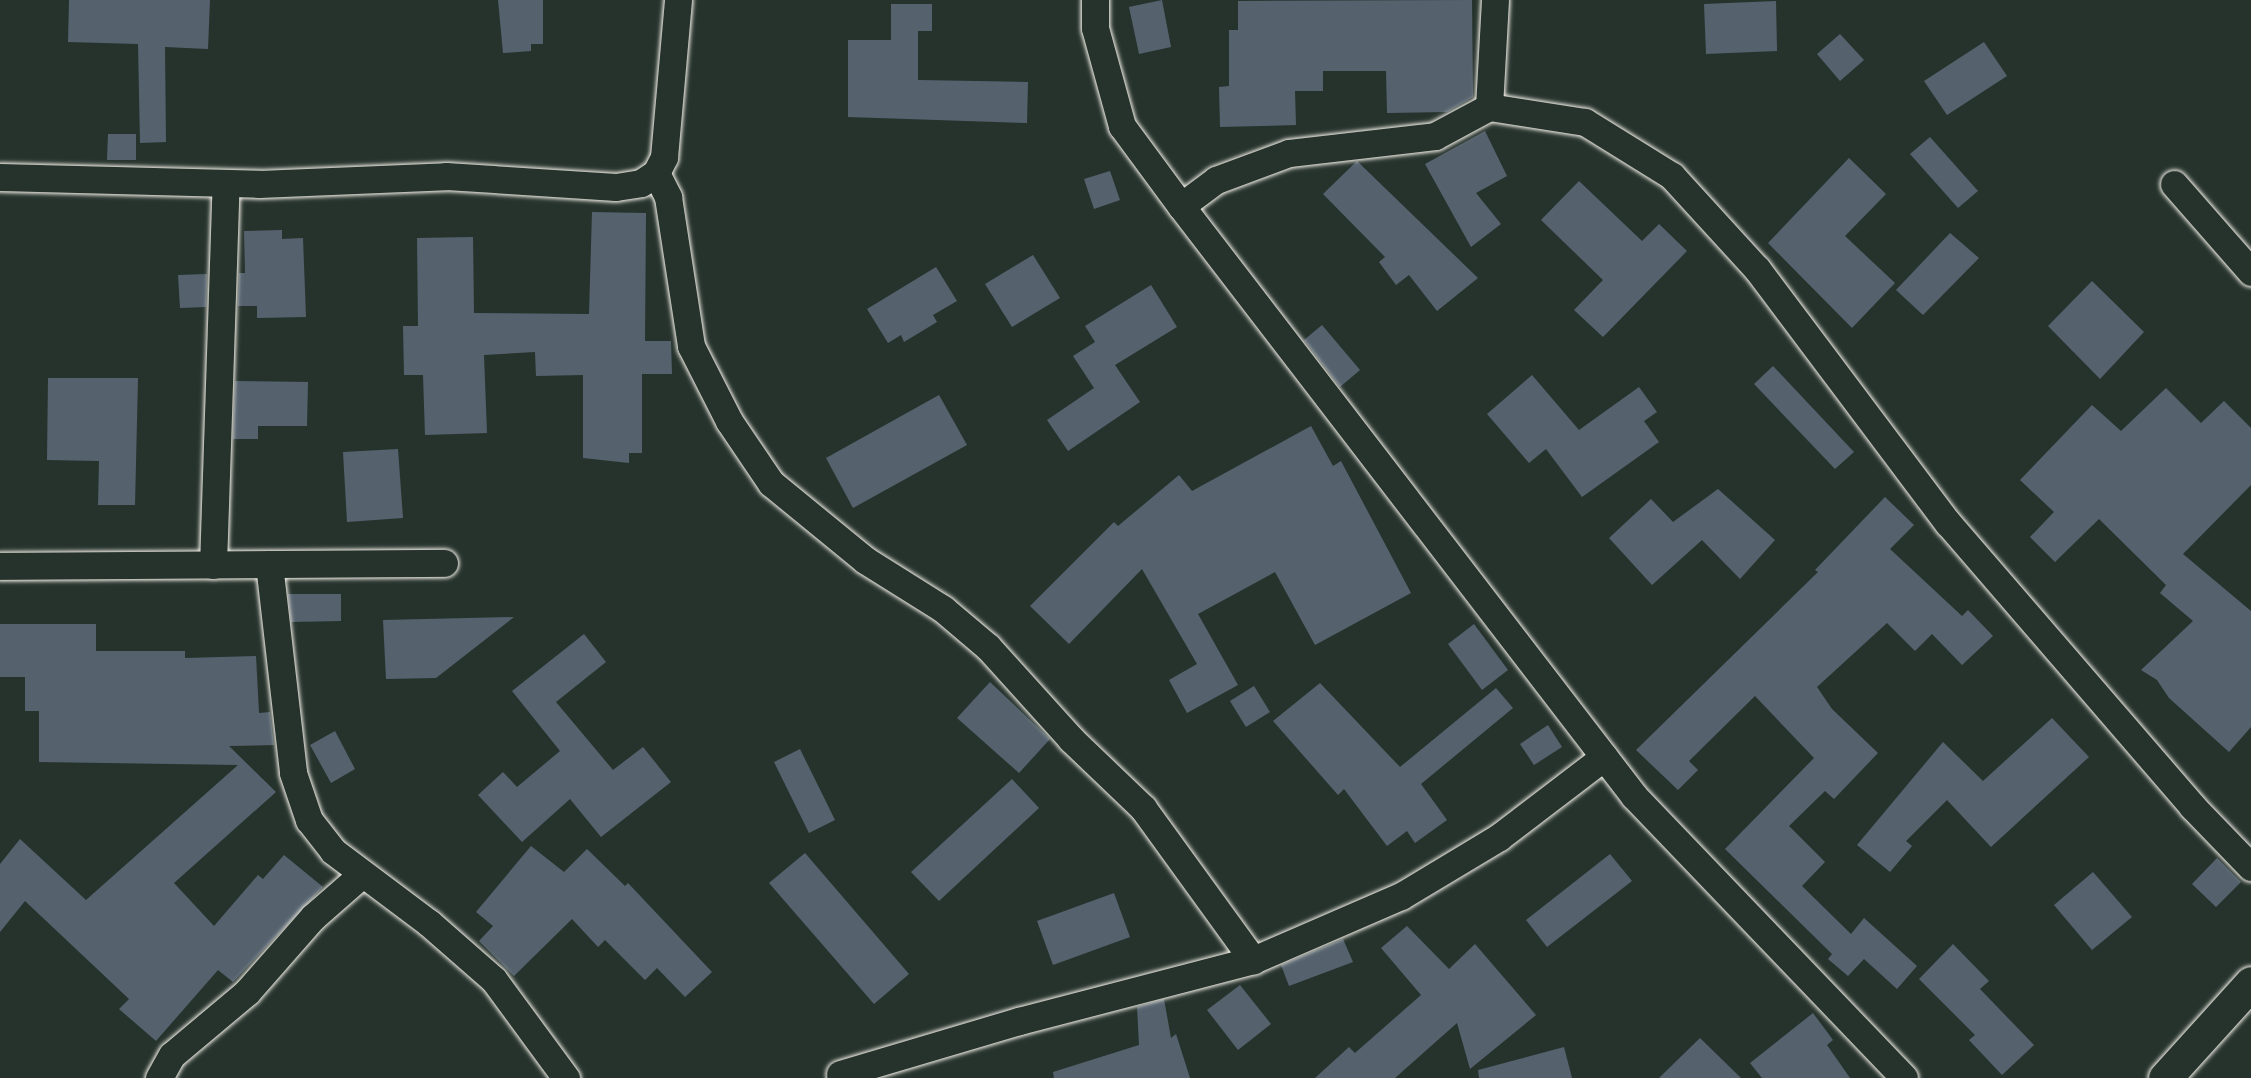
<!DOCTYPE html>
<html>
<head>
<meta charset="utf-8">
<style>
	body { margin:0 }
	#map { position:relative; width:2251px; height:1078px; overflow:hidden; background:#26332d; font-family:"Balsamiq Sans",sans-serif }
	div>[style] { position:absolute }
	.building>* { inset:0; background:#55626e }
	.roads { filter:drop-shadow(0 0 2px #f4f1e8) drop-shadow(0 0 2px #f4f1e8) }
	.street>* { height:27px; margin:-13.5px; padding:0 13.5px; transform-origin:13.5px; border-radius:13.5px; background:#26332d }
	.secondary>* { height:33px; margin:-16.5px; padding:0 16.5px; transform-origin:16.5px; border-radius:16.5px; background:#26332d }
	span { translate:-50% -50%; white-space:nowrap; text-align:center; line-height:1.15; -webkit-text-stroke:5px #26332d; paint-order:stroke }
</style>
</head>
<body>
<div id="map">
	<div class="building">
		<div style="clip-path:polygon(69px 0,210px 0,208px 49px,165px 47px,166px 142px,140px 143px,138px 44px,68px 42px)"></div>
		<div style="clip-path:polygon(498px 0,543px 0,543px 44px,531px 44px,531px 51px,503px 53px)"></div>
		<div style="clip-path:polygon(1162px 0,1171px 47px,1139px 54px,1129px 7px)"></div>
		<div style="clip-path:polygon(1472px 0,1473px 97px,1447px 112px,1387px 113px,1386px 71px,1323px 71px,1323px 91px,1295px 91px,1296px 125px,1220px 127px,1219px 87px,1229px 86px,1229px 30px,1238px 30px,1238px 1px)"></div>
		<div style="clip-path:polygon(1776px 1px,1777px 51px,1706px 54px,1704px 4px)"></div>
		<div style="clip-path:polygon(891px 4px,932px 4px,932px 31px,918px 31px,918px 80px,1028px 82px,1027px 123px,848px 117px,848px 40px,891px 40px)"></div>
		<div style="clip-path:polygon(1840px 34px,1864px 60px,1840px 81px,1817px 54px)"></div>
		<div style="clip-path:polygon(1984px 42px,2007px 76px,1947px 115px,1924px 81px)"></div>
		<div style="clip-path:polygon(1485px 131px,1507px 176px,1476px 193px,1501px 224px,1471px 247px,1425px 164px)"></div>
		<div style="clip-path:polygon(108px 134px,136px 134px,136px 160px,107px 160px)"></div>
		<div style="clip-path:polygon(1930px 137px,1978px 191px,1958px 208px,1910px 154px)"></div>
		<div style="clip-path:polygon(1849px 158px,1886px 194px,1845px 236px,1895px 283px,1852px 328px,1768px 243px)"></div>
		<div style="clip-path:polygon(1357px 161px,1478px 278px,1437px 311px,1409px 275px,1396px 285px,1379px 262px,1385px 257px,1323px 194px)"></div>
		<div style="clip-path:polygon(1110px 171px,1120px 200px,1094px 209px,1084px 179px)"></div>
		<div style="clip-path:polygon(1579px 181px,1642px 241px,1659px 224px,1687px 251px,1603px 337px,1574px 310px,1603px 280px,1541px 220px)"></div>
		<div style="clip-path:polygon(592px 212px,646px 213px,645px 341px,671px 341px,672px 374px,642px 374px,642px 453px,629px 453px,629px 463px,583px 458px,583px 375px,536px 376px,535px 352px,484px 355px,487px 433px,425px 435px,423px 375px,404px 375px,403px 326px,418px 326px,417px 238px,473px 237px,474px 313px,589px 314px)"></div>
		<div style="clip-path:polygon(282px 230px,282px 239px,303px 238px,306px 317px,257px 318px,257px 306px,238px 306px,239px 273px,245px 273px,244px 231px)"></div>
		<div style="clip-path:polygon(1950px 233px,1979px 258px,1923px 315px,1896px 290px)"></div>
		<div style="clip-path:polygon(1033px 255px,1060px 298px,1012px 327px,985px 284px)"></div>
		<div style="clip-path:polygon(936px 267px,957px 301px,933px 315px,937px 322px,904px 342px,901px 335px,888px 343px,867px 309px)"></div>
		<div style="clip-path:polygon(207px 274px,206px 307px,180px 308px,178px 275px)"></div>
		<div style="clip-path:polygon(2092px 281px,2144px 332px,2100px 379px,2048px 326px)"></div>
		<div style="clip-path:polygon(1151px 285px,1177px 327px,1115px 365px,1140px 402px,1068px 451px,1047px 420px,1094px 388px,1073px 356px,1095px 342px,1085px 326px)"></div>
		<div style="clip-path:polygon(1322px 325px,1360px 370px,1340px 387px,1304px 340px)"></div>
		<div style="clip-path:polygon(1773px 366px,1854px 452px,1835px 469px,1754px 384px)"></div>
		<div style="clip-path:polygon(1532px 375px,1579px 430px,1639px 387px,1657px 412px,1644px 421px,1659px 442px,1582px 497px,1546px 449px,1529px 463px,1487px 414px)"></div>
		<div style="clip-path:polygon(48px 378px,138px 378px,135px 505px,98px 505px,99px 461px,47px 460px)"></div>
		<div style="clip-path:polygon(235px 381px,308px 382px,307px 426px,258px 426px,258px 439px,233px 439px)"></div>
		<div style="clip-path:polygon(2166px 388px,2201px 423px,2224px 401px,2251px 428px,2251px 485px,2183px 554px,2251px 611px,2251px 727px,2229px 752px,2169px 698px,2157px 680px,2141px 670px,2193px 621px,2160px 593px,2166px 585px,2099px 519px,2055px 562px,2030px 537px,2054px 512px,2020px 480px,2092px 405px,2121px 431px)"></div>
		<div style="clip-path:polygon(939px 395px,967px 445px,853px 508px,826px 458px)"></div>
		<div style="clip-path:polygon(1311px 426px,1333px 466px,1341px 461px,1411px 593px,1315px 645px,1275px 572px,1198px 614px,1238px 685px,1187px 713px,1169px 680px,1197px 664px,1142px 569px,1069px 644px,1030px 606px,1114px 522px,1118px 526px,1179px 475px,1192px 491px)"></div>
		<div style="clip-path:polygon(398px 449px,403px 518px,347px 522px,343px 452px)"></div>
		<div style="clip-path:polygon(1718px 489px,1775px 540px,1740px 579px,1702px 540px,1652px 585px,1609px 538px,1651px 499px,1673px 522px)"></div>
		<div style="clip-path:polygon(1885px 497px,1914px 525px,1890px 549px,1962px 616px,1968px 610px,1993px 636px,1962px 665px,1932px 634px,1915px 651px,1887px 623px,1817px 687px,1832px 709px,1878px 753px,1834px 799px,1825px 791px,1789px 826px,1825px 862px,1802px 886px,1851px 934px,1864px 918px,1917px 966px,1897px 989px,1864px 959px,1848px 976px,1828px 959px,1832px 954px,1725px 849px,1814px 758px,1755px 696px,1689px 761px,1698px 770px,1678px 790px,1636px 750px,1818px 572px,1815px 570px)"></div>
		<div style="clip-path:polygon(288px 594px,341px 594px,341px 621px,291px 622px)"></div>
		<div style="clip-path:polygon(514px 617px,436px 678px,386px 679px,383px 620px)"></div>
		<div style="clip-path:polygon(0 624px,96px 624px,96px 651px,185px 651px,185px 658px,256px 656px,259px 713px,270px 712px,274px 745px,229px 746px,276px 792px,174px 883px,214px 926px,258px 875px,263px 879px,284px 855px,323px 887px,233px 982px,218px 970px,156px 1041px,119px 1009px,129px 999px,25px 901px,0 932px,0 864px,20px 839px,86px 900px,238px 765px,39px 762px,39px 711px,25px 711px,25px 677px,0 677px)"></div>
		<div style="clip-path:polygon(1474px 624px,1508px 670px,1482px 690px,1448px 644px)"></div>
		<div style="clip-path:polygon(584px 634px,606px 662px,556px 702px,613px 770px,643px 747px,671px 782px,601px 837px,570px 799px,522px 842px,478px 795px,503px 772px,517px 787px,560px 751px,512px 691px)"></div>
		<div style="clip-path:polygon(990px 682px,1050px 739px,1019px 773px,957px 718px)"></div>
		<div style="clip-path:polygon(1320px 683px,1400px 767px,1496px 688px,1513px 708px,1421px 784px,1447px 820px,1415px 843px,1407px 831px,1387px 846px,1344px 789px,1338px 795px,1273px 721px)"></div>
		<div style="clip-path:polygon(1254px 686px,1270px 712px,1246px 727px,1230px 701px)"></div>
		<div style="clip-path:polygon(2052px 718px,2089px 757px,1991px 847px,1947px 800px,1906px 841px,1912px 846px,1890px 872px,1857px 845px,1943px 742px,1983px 781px)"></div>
		<div style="clip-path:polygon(1548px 725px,1562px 747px,1534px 765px,1520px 744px)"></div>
		<div style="clip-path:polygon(335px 731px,355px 769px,331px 783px,310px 745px)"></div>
		<div style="clip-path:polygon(800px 749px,835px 820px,809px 833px,774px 762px)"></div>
		<div style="clip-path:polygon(1012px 779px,1039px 808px,939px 901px,911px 872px)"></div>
		<div style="clip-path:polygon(531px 846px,564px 872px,587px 849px,625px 886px,628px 883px,712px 972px,685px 997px,657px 968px,645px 980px,605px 940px,598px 947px,572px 919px,514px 976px,479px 941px,493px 926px,476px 912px)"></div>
		<div style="clip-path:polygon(805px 853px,909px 974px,874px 1004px,769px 883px)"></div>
		<div style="clip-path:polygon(1610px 854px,1632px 881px,1547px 947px,1526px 920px)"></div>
		<div style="clip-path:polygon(2217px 858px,2241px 882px,2216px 907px,2192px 884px)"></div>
		<div style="clip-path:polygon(2093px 872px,2132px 917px,2092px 950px,2054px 905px)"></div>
		<div style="clip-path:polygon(1114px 893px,1130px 937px,1053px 965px,1037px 921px)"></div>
		<div style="clip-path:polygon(1407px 926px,1449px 969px,1475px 944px,1536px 1015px,1470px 1069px,1457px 1023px,1395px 1078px,1315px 1078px,1349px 1047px,1355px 1053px,1421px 995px,1381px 948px)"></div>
		<div style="clip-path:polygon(1343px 939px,1353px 962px,1289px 986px,1281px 965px)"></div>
		<div style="clip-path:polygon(1953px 944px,1989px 981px,1980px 989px,2034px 1045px,2002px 1075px,1969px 1040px,1975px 1035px,1919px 979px)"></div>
		<div style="clip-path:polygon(1240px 985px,1271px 1024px,1238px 1050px,1207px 1010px)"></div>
		<div style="clip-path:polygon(1164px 999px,1171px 1038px,1176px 1034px,1190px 1078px,1054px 1078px,1053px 1072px,1139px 1045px,1137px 1007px)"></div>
		<div style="clip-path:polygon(1813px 1013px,1833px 1040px,1827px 1045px,1850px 1078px,1762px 1078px,1750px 1063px)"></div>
		<div style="clip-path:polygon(1700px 1038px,1741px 1078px,1659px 1078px)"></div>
		<div style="clip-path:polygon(1564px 1047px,1572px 1078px,1479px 1078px,1478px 1070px)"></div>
	</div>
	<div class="roads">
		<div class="street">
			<div style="left:1095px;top:0;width:28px;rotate:90deg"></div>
			<div style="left:1095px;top:28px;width:102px;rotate:74.6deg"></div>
			<div style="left:1122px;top:126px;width:99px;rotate:53.6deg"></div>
			<div style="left:1181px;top:206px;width:744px;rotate:52.48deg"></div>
			<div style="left:1634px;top:796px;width:390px;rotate:46.2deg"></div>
			<div style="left:1489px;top:107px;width:107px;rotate:-86.8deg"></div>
			<div style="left:656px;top:173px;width:27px;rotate:63deg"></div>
			<div style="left:668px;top:197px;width:151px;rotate:81.2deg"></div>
			<div style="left:691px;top:346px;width:84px;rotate:63.1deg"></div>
			<div style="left:729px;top:421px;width:75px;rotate:55.9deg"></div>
			<div style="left:771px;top:483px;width:122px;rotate:39.3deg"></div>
			<div style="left:865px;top:560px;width:92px;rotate:32.1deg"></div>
			<div style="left:943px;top:609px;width:59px;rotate:40.2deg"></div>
			<div style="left:988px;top:647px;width:124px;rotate:47.9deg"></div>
			<div style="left:1071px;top:739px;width:100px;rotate:43.8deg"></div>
			<div style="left:1143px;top:808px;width:188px;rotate:54.1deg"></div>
			<div style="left:0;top:177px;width:259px;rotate:1.5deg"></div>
			<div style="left:259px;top:184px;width:187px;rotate:-2.4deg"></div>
			<div style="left:446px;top:176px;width:170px;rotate:3.7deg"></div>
			<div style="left:616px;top:187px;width:25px;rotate:-9deg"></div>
			<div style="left:641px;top:183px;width:18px;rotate:-34deg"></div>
			<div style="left:656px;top:173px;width:18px;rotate:-63deg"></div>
			<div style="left:664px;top:157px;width:158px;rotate:-84.9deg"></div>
			<div style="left:2174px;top:184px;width:117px;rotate:48.8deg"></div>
			<div style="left:1181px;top:206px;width:44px;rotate:-36.6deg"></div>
			<div style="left:1216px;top:180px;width:78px;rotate:-20.3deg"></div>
			<div style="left:1289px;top:153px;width:147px;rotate:-6.6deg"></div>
			<div style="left:1435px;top:136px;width:61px;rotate:-28.2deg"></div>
			<div style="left:1489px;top:107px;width:97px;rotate:8.9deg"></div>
			<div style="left:1585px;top:122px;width:102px;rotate:31.8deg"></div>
			<div style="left:1672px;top:176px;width:126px;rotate:47.6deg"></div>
			<div style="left:1757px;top:269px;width:318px;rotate:53.1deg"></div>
			<div style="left:1948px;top:523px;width:374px;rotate:49.2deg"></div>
			<div style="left:2192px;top:806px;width:85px;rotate:46deg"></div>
			<div style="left:269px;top:564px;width:210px;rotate:83.4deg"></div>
			<div style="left:293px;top:773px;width:50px;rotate:71.2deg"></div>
			<div style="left:309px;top:820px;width:39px;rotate:52deg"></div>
			<div style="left:333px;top:851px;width:120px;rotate:36.9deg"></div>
			<div style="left:429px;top:923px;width:86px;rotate:41.2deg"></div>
			<div style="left:494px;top:980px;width:122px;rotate:53.7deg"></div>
			<div style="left:213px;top:565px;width:382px;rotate:-88.1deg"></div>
			<div style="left:0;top:566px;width:444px;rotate:-0.4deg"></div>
			<div style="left:840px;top:1074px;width:187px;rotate:-16.5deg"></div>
			<div style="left:1019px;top:1021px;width:242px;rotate:-14.6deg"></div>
			<div style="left:1253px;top:960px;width:161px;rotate:-23.4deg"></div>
			<div style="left:1401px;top:896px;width:114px;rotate:-31deg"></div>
			<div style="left:1499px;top:837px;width:132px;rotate:-37.3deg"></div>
			<div style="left:159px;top:1078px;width:26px;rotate:-61deg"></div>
			<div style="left:172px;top:1055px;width:98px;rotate:-40deg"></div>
			<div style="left:247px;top:992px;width:100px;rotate:-48.7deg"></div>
			<div style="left:313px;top:917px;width:64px;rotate:-41.2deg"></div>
		</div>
		<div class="secondary">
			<div style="left:2165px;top:1078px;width:128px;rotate:-47.8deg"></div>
		</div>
	</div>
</div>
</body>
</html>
